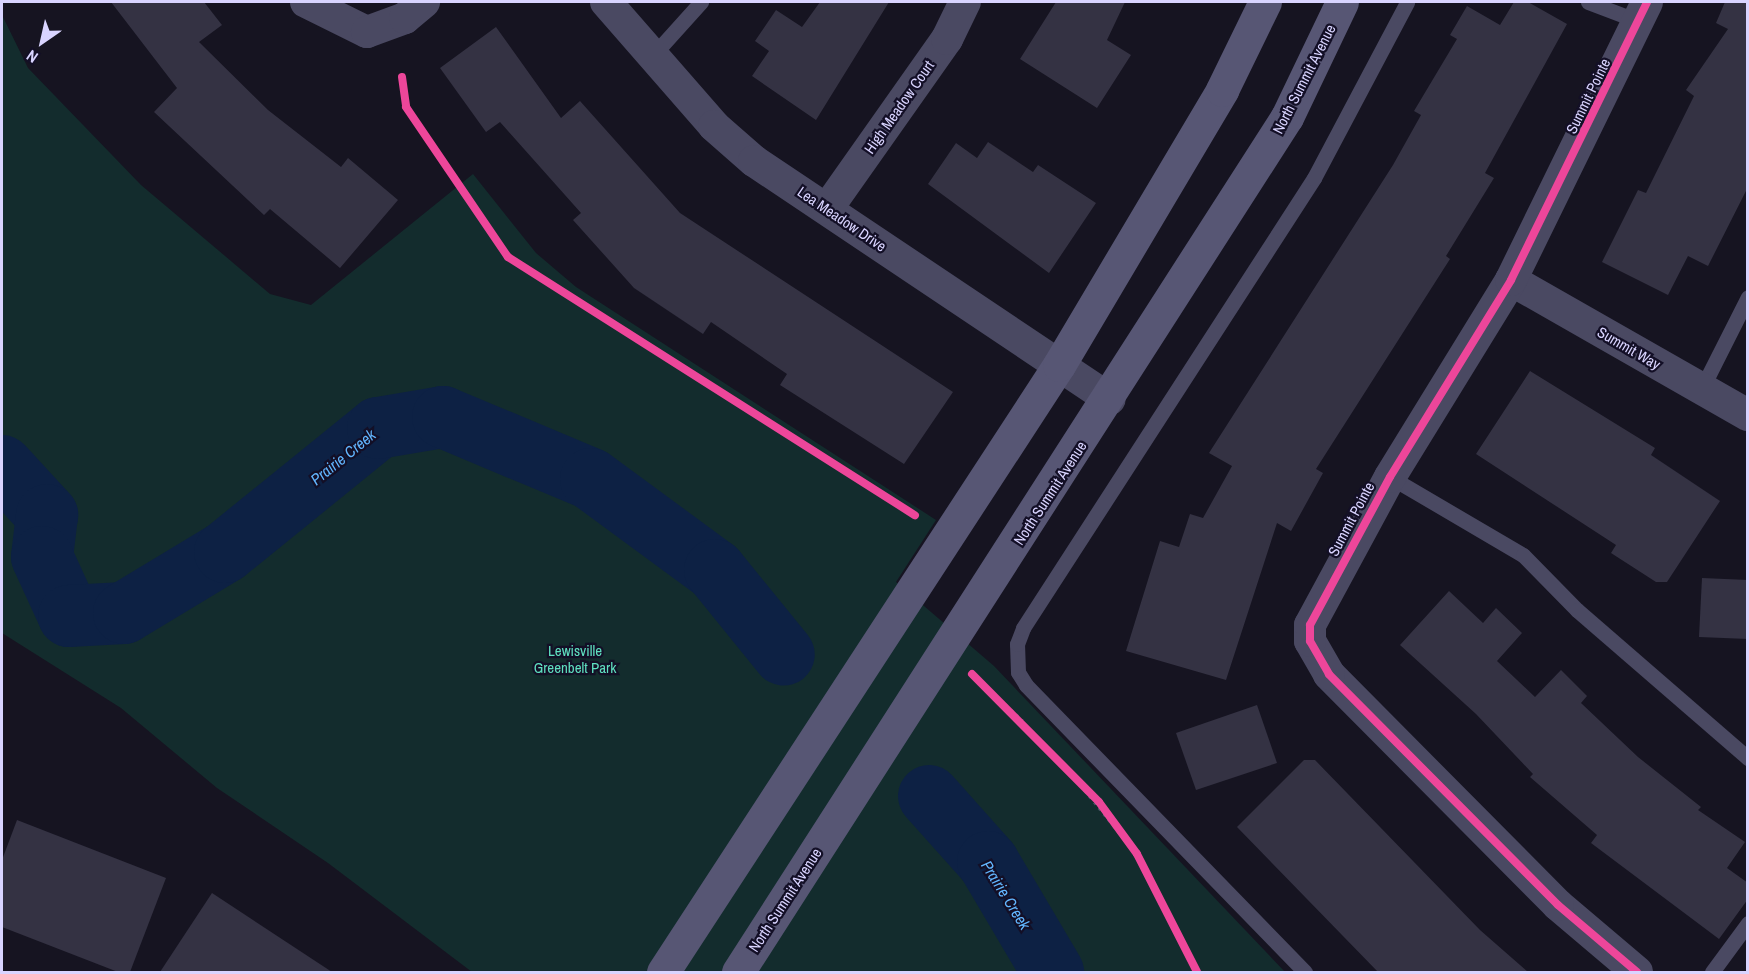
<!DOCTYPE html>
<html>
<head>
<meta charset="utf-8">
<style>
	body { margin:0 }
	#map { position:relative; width:1749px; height:974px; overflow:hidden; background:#161421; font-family:"Archivo Narrow",sans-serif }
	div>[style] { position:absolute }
	.green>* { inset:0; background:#132c2d }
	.river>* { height:62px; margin:-31px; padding:0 31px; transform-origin:31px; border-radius:31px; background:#0d2144 }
	.building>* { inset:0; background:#343243 }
	.path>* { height:4px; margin-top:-2px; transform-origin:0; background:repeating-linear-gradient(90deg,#44505f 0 3px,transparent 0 7.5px) }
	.lane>* { height:15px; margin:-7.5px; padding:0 7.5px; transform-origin:7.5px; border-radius:7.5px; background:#4a4962 }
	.street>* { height:32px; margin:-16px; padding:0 16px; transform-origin:16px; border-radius:16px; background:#4a4962 }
	.secondary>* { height:33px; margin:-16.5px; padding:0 16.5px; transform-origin:16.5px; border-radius:16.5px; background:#575674 }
	.cycleway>* { height:8px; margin:-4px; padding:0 4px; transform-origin:4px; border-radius:4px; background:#ed469a }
	span { translate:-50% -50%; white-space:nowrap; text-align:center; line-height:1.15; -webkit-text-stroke:4.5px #130f26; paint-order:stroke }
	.street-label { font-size:15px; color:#d9d4ff }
	.park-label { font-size:15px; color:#5fe0c0 }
	.water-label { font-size:16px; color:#62b6ff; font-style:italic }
	.frame { position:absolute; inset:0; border:3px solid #d9d4ff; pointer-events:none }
	.north { position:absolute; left:12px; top:12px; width:60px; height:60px; -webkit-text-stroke:4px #130f26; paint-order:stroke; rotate:214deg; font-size:16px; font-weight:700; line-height:24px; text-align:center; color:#d9d4ff }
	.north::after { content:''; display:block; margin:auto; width:21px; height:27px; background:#d9d4ff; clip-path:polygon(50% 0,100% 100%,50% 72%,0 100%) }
</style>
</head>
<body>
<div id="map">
	<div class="green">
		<div style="clip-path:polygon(2px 15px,28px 68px,141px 185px,270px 294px,311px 305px,473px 174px,536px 253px,576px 287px,936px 520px,896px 582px,994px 666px,1285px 972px,472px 972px,328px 863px,217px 788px,121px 708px,2px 633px)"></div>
	</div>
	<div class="river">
		<div style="left:2px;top:466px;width:67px;rotate:47.4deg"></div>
		<div style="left:47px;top:515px;width:42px;rotate:96.8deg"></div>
		<div style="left:42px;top:557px;width:65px;rotate:65.4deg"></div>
		<div style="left:69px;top:616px;width:55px;rotate:-3.1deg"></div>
		<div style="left:124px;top:613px;width:118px;rotate:-31.1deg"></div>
		<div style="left:225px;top:552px;width:197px;rotate:-39deg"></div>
		<div style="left:378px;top:428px;width:66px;rotate:-9.6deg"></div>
		<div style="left:443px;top:417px;width:160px;rotate:22.7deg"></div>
		<div style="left:591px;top:479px;width:154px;rotate:36.3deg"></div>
		<div style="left:715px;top:570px;width:109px;rotate:50.9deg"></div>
		<div style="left:929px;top:796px;width:89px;rotate:48.2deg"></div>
		<div style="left:988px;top:862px;width:128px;rotate:59.4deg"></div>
	</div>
	<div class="building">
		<div style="clip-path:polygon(111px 2px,204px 2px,222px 25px,199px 42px,268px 110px,341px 167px,348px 158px,398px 200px,340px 268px,270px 209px,264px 215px,154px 112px,177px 88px)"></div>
		<div style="clip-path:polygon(820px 2px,889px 2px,816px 120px,752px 76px,769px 51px,755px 41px,776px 10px,802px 27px)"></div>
		<div style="clip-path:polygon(1056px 2px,1125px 2px,1107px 40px,1131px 55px,1097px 108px,1020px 59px)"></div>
		<div style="clip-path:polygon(1514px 2px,1528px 2px,1567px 24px,1485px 173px,1494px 178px,1446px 256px,1450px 259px,1316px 469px,1323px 473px,1291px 531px,1277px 523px,1226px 680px,1126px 651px,1160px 541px,1179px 547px,1190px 514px,1203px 518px,1232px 466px,1209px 453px,1393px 165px,1421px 115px,1414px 111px,1457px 39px,1450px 35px,1467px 6px,1500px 25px)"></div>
		<div style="clip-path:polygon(1725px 2px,1748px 2px,1748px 187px,1708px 266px,1688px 256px,1668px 295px,1602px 262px,1638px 190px,1646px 193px,1694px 96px,1686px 90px,1728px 29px,1716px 23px)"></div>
		<div style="clip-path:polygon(496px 27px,561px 118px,580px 101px,680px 213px,953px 392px,904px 464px,780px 385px,787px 374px,711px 322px,703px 334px,634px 288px,573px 220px,581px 213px,500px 122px,486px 132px,440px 68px)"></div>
		<div style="clip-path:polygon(988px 142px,1033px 172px,1038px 165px,1096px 203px,1049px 273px,928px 184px,956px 143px,977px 158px)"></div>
		<div style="clip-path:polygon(1530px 371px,1655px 448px,1651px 455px,1720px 501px,1667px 582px,1656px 582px,1611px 553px,1616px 545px,1476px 454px)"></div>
		<div style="clip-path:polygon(1702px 578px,1748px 580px,1748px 639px,1699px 637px)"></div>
		<div style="clip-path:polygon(1449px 591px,1483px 623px,1496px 608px,1522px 633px,1497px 661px,1535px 697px,1561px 670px,1587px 696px,1581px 703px,1638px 757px,1701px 807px,1698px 810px,1745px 842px,1727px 868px,1748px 883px,1748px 899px,1719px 939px,1591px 843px,1597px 835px,1530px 777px,1533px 774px,1476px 714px,1400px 645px)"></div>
		<div style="clip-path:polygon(1257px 705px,1277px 763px,1196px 790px,1176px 733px)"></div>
		<div style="clip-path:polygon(1304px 760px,1315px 760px,1480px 930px,1528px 972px,1378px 972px,1237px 827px)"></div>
		<div style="clip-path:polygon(17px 820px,166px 878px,130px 972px,118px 972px,2px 927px,2px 860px)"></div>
		<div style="clip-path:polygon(212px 893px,332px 972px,160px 972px)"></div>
	</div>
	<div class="path">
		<div style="left:402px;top:77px;width:30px;rotate:82deg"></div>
		<div style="left:406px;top:107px;width:181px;rotate:55.8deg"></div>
		<div style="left:508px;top:257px;width:482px;rotate:32.4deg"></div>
		<div style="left:972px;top:674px;width:69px;rotate:43.2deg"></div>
		<div style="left:1066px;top:767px;width:112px;rotate:50.8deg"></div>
		<div style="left:1137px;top:854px;width:132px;rotate:63deg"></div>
	</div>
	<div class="lane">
		<div style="left:1588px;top:2px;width:53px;rotate:20.8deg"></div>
		<div style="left:655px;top:53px;width:69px;rotate:-48deg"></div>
		<div style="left:1701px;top:390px;width:104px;rotate:-63.2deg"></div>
		<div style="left:1390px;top:477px;width:154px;rotate:30.4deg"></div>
		<div style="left:1523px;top:555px;width:77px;rotate:45.5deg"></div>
		<div style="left:1577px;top:610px;width:226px;rotate:40.9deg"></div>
		<div style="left:1305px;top:972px;width:400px;rotate:-134.2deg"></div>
		<div style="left:1026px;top:685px;width:15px;rotate:-122deg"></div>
		<div style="left:1018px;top:672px;width:28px;rotate:-92deg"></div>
		<div style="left:1017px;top:644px;width:17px;rotate:-69deg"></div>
		<div style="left:1023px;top:628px;width:536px;rotate:-57.11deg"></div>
		<div style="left:1314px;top:178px;width:199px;rotate:-62.1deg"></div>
		<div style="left:1712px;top:972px;width:61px;rotate:-53.7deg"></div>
	</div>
	<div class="street">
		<div style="left:306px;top:2px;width:68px;rotate:26.2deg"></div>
		<div style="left:367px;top:32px;width:40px;rotate:-20.2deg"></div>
		<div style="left:405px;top:18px;width:25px;rotate:-40deg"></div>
		<div style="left:606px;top:2px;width:164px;rotate:48.9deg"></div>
		<div style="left:714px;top:126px;width:53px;rotate:41.2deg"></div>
		<div style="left:754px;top:161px;width:428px;rotate:33.8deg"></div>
		<div style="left:827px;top:209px;width:208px;rotate:-54.8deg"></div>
		<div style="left:947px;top:39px;width:41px;rotate:-64.1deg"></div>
		<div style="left:1511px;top:280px;width:273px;rotate:29.7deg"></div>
		<div style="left:1637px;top:972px;width:104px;rotate:-139.7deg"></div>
		<div style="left:1558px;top:905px;width:325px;rotate:-134.8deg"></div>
		<div style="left:1329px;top:674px;width:38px;rotate:-120deg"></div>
		<div style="left:1310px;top:641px;width:16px;rotate:-90deg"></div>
		<div style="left:1310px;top:625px;width:168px;rotate:-61.6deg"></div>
		<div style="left:1390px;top:477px;width:231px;rotate:-58.4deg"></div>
		<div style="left:1511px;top:280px;width:309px;rotate:-63.9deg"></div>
	</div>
	<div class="secondary">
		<div style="left:663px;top:972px;width:725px;rotate:-56.88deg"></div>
		<div style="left:1059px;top:365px;width:320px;rotate:-59.3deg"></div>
		<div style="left:1222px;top:90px;width:98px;rotate:-64deg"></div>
		<div style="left:738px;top:972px;width:1016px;rotate:-57.3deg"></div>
		<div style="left:1287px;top:117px;width:127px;rotate:-64.4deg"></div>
	</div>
	<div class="cycleway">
		<div style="left:402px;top:77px;width:30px;rotate:82deg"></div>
		<div style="left:406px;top:107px;width:181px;rotate:55.8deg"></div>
		<div style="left:508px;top:257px;width:482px;rotate:32.4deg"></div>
		<div style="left:972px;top:674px;width:180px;rotate:45.2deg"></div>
		<div style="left:1099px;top:802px;width:64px;rotate:53.8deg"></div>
		<div style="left:1137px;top:854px;width:132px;rotate:63deg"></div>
		<div style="left:1637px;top:972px;width:104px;rotate:-139.7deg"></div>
		<div style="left:1558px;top:905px;width:325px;rotate:-134.8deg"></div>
		<div style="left:1329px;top:674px;width:38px;rotate:-120deg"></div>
		<div style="left:1310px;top:641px;width:16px;rotate:-90deg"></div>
		<div style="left:1310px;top:625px;width:168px;rotate:-61.6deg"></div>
		<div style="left:1390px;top:477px;width:231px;rotate:-58.4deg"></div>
		<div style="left:1511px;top:280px;width:309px;rotate:-63.9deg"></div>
	</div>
	<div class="street-label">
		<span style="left:1304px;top:79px;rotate:-63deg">North Summit Avenue</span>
		<span style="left:1588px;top:96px;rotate:-64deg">Summit Pointe</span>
		<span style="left:899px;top:107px;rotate:-55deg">High Meadow Court</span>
		<span style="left:842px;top:219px;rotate:34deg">Lea Meadow Drive</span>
		<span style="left:1629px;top:348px;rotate:30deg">Summit Way</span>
		<span style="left:1050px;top:493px;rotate:-57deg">North Summit Avenue</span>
		<span style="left:1351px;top:519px;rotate:-62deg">Summit Pointe</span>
		<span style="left:785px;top:900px;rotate:-57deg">North Summit Avenue</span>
	</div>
	<div class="park-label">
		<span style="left:575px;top:659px">Lewisville<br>Greenbelt Park</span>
	</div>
	<div class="water-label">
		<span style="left:343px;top:457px;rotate:-39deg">Prairie Creek</span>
		<span style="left:1006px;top:895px;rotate:58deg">Prairie Creek</span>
	</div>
	<div class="frame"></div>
	<div class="north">N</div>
</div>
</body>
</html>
